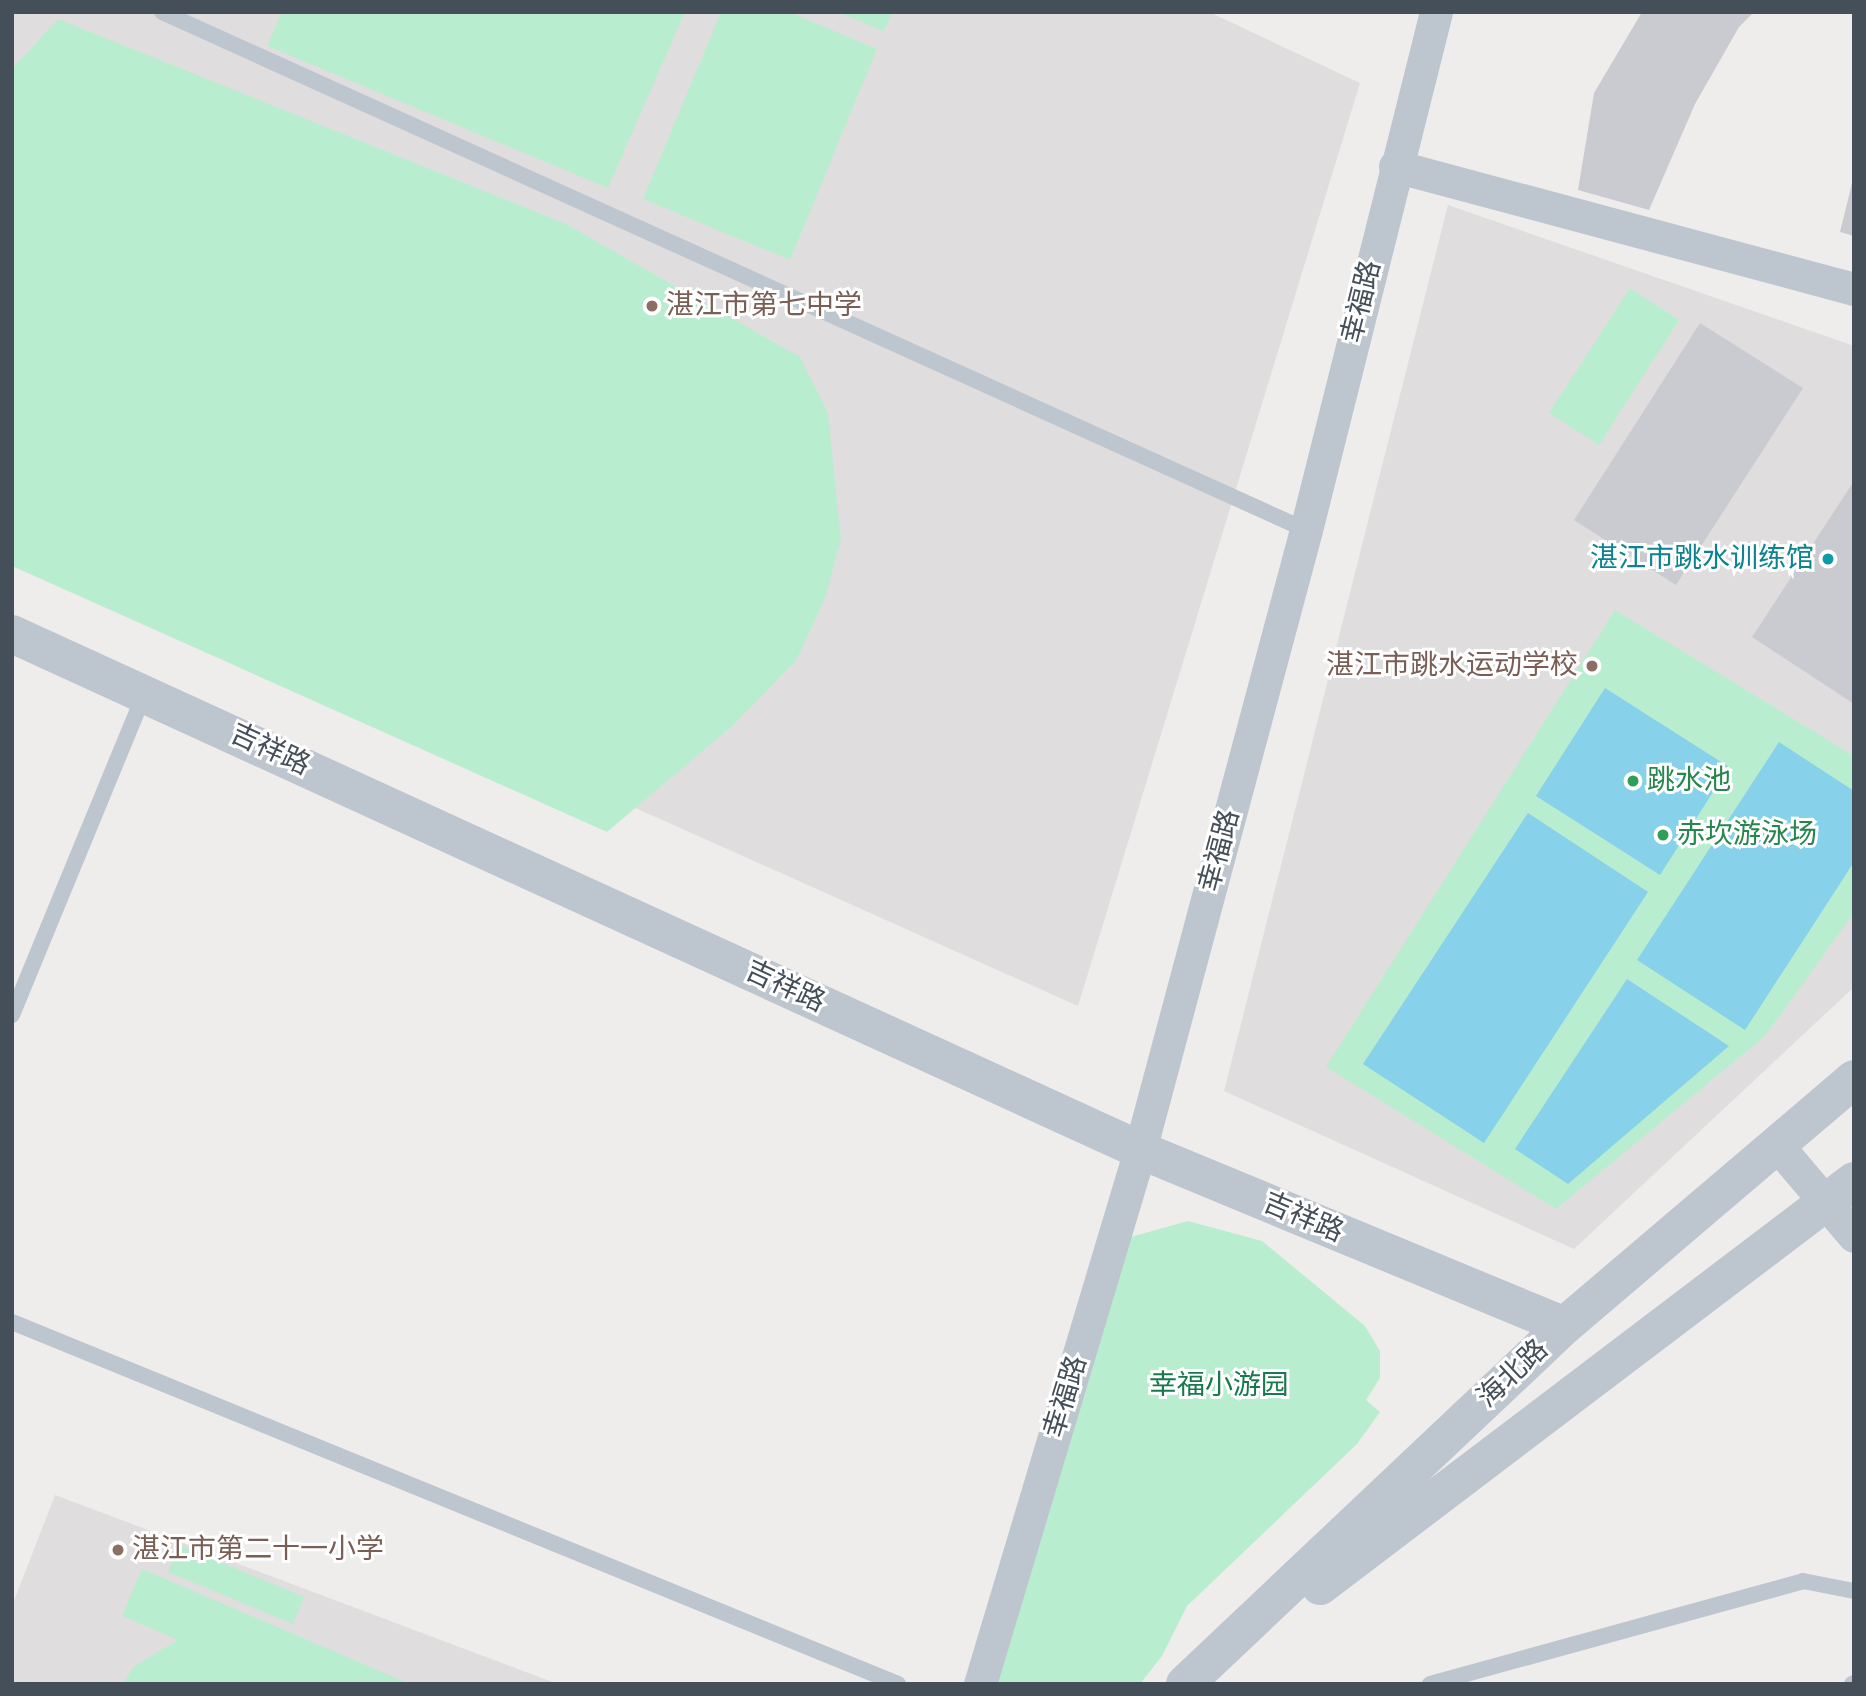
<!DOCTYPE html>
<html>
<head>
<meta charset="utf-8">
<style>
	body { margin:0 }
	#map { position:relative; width:1866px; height:1696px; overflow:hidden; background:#efecec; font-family:"Alegreya Sans","Noto Sans SC",sans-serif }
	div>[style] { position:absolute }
	.education>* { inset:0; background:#e0ddde }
	.green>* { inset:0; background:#b9edd0 }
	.water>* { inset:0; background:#87d1ea }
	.building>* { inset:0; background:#c9cbd1 }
	.service>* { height:16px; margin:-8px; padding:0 8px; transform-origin:8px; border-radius:8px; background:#bdc6cf }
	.minor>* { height:33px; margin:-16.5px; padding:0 16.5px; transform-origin:16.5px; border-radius:16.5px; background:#bdc6cf }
	.tertiary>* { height:38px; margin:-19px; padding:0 19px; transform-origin:19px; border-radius:19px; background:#bdc6cf }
	.dots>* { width:19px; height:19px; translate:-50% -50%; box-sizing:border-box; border:4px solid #fff; border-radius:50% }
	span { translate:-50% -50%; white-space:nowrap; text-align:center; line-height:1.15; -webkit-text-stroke:6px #fff; paint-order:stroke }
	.street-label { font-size:28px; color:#454f59 }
	.education-label { font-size:28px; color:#785e54 }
	.left { translate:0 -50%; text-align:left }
	.right { translate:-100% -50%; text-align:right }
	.culture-label { font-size:28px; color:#0d838f }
	.leisure-label { font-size:28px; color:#27864d }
	.park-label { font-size:28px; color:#17794c }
	.frame { position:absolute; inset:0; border:14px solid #454f59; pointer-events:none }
</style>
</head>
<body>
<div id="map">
	<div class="education">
		<div style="clip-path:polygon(12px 12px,1209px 12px,1360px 83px,1078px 1006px,12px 529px)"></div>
		<div style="clip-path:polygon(1448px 205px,1854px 346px,1854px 987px,1574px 1249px,1224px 1091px)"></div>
		<div style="clip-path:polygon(55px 1495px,558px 1684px,12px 1684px,12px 1606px)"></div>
	</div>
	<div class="green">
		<div style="clip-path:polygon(282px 12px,685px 12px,608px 188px,267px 46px)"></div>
		<div style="clip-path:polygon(721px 12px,789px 12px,877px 49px,790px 260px,643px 199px)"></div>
		<div style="clip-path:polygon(838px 12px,892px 12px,884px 31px)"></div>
		<div style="clip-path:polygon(58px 19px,564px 223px,800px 357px,828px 413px,841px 539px,825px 598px,796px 661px,730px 728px,607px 832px,12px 566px,12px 69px)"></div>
		<div style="clip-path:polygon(1630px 288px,1679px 320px,1599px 445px,1549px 413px)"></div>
		<div style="clip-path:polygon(1615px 610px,1854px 756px,1854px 913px,1765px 1036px,1556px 1209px,1326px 1067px)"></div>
		<div style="clip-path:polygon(1188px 1221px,1262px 1241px,1365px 1326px,1380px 1351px,1380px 1378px,1366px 1400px,1380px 1412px,1357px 1444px,1187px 1606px,1162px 1656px,1140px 1684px,988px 1684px,1120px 1240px)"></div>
		<div style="clip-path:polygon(179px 1545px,304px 1597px,293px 1624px,168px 1572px)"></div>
		<div style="clip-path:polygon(142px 1569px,410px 1684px,123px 1684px,133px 1667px,178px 1640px,122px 1616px)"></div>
	</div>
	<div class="water">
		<div style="clip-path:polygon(1605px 688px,1729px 767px,1660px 875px,1536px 796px)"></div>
		<div style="clip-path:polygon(1779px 742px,1854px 791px,1854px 862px,1745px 1030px,1637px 960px)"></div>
		<div style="clip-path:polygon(1528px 813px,1648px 892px,1484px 1143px,1363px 1064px)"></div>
		<div style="clip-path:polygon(1627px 979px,1729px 1046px,1568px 1184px,1515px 1149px)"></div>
	</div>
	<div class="building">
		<div style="clip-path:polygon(1642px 12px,1754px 12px,1739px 27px,1695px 104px,1649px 210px,1578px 190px,1594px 93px)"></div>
		<div style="clip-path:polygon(1853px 179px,1854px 179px,1854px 236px,1840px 232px)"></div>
		<div style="clip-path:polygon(1700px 323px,1803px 388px,1676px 585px,1574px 520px)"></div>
		<div style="clip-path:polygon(1854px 481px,1854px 704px,1752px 637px)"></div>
	</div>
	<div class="service">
		<div style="left:162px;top:12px;width:1256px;rotate:24.36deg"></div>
		<div style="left:12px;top:1015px;width:348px;rotate:-67.6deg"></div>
		<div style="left:12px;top:1322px;width:957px;rotate:22.22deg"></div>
		<div style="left:1430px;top:1684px;width:387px;rotate:-15.4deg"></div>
		<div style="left:1803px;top:1581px;width:52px;rotate:11.1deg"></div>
		<div style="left:1852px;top:1684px;width:2px;rotate:-27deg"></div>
	</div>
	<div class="minor">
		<div style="left:1395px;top:166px;width:475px;rotate:15deg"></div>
		<div style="left:1777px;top:1145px;width:119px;rotate:49.8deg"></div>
		<div style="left:980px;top:1684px;width:557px;rotate:-73.32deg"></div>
		<div style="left:1140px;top:1150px;width:642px;rotate:-75.01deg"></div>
		<div style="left:1306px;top:530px;width:534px;rotate:-75.91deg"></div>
	</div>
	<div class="tertiary">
		<div style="left:12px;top:634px;width:1240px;rotate:24.58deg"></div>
		<div style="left:1140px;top:1150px;width:459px;rotate:22.5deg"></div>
		<div style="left:1320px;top:1586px;width:670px;rotate:-37.18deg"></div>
		<div style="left:1185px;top:1684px;width:521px;rotate:-43.37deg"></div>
		<div style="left:1564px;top:1326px;width:381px;rotate:-40.4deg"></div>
	</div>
	<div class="dots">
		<div style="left:652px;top:306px;background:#8d6e63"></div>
		<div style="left:1828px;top:559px;background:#0f9aa8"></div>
		<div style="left:1592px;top:666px;background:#8d6e63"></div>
		<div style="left:1633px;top:781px;background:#2e9e5b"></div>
		<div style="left:1663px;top:835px;background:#2e9e5b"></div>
		<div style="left:118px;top:1550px;background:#8d6e63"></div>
	</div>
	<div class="street-label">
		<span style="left:1362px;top:302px;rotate:-76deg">幸福路</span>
		<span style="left:270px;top:750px;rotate:25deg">吉祥路</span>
		<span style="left:1220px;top:851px;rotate:-75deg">幸福路</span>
		<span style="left:785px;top:987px;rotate:25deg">吉祥路</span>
		<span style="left:1303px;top:1218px;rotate:23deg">吉祥路</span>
		<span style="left:1513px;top:1374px;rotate:-43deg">海北路</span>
		<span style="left:1066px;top:1397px;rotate:-73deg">幸福路</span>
	</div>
	<div class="education-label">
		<span class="left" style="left:666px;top:306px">湛江市第七中学</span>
		<span class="right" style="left:1578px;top:666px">湛江市跳水运动学校</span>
		<span class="left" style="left:132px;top:1550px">湛江市第二十一小学</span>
	</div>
	<div class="culture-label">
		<span class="right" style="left:1814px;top:559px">湛江市跳水训练馆</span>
	</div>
	<div class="leisure-label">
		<span class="left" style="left:1647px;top:781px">跳水池</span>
		<span class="left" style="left:1677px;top:835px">赤坎游泳场</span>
	</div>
	<div class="park-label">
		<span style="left:1219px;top:1386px">幸福小游园</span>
	</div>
	<div class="frame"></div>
</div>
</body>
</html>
